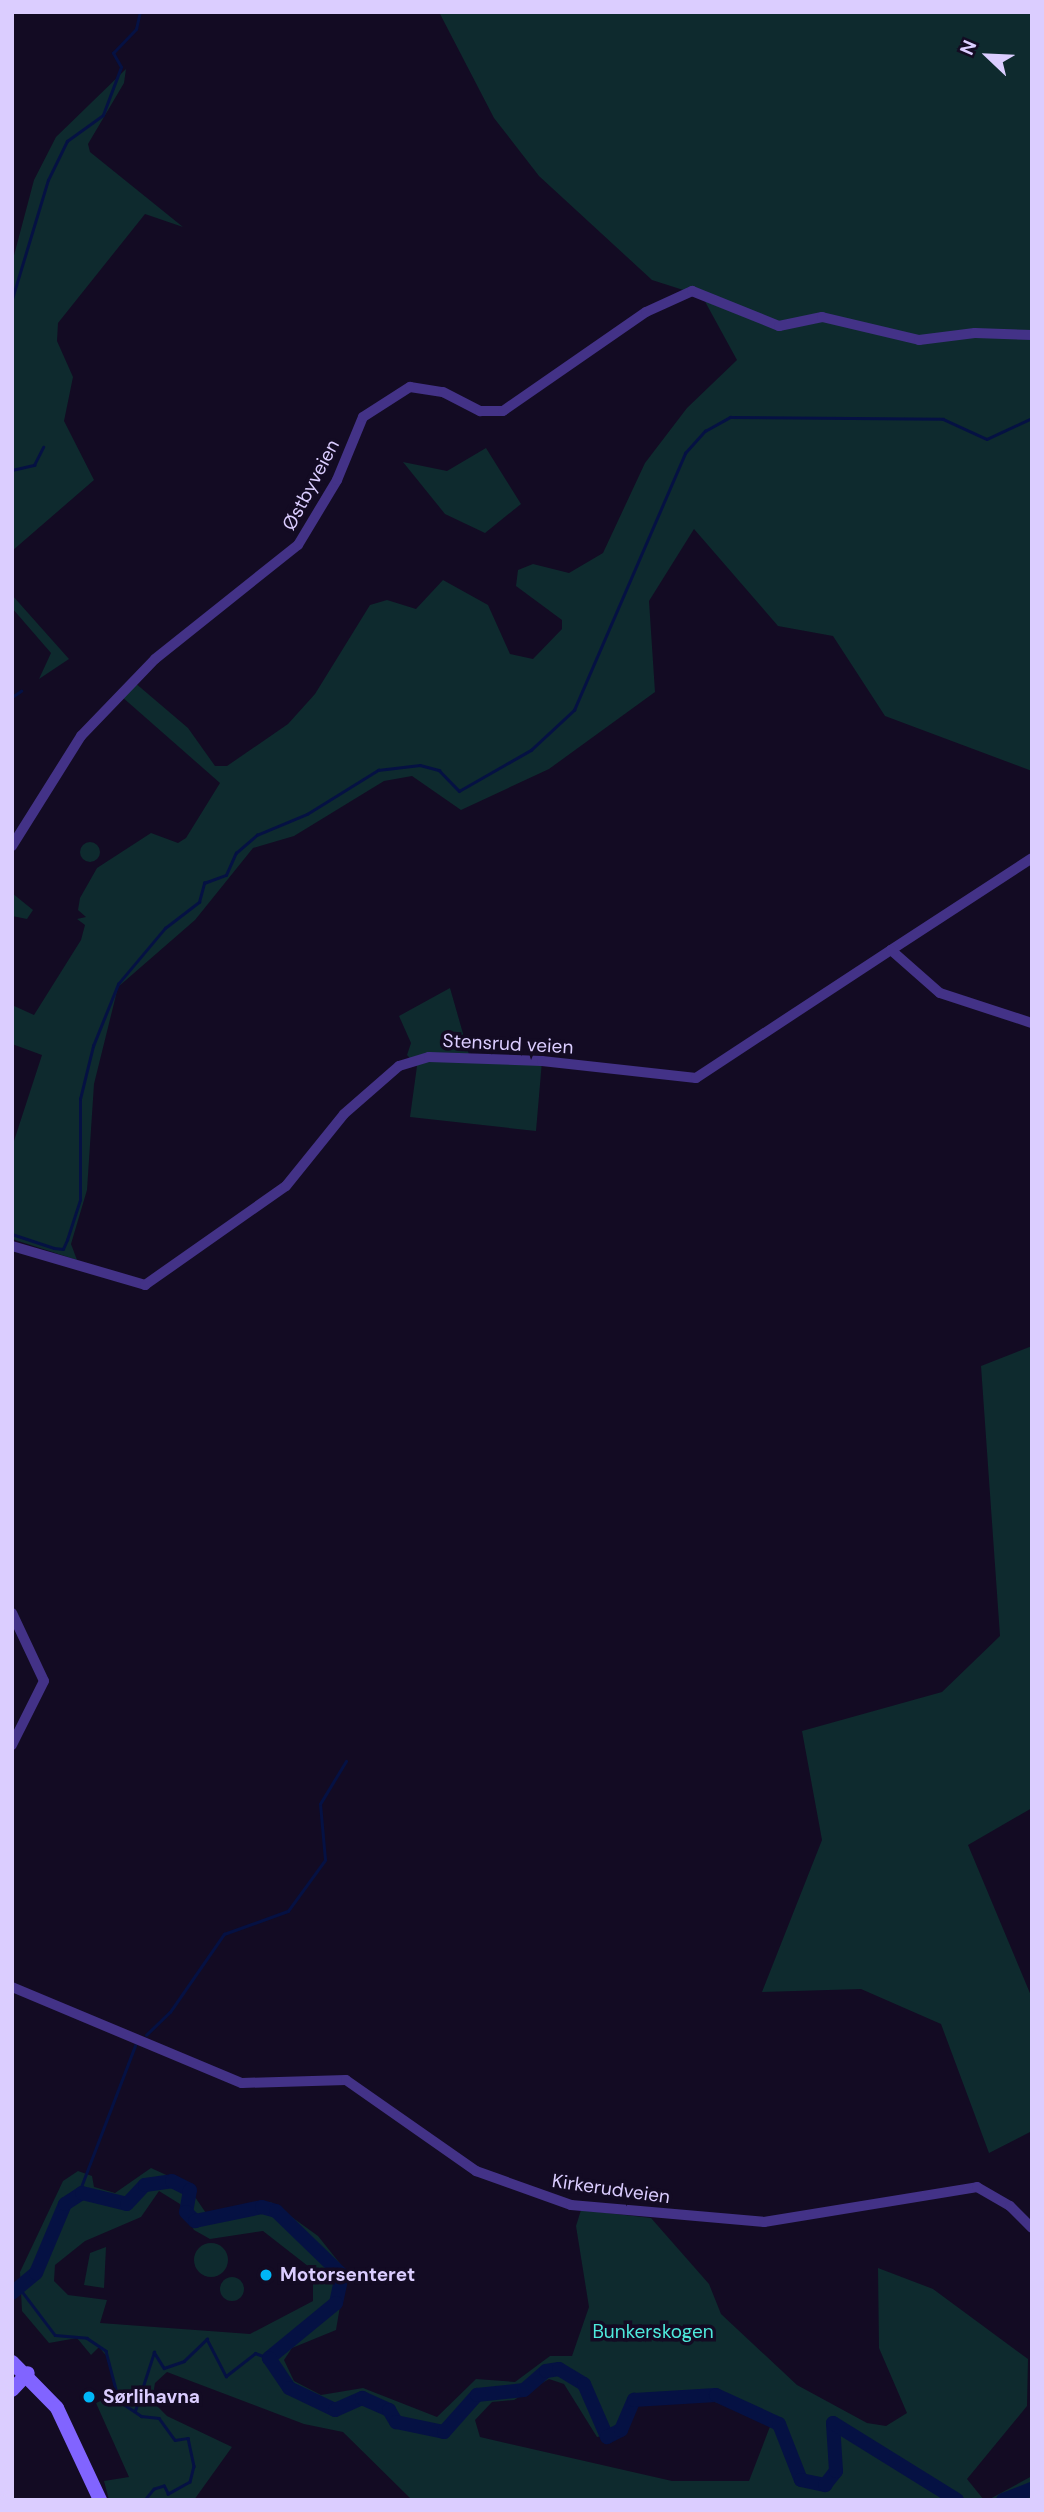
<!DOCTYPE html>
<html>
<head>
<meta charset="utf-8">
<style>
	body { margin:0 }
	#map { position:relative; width:1044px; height:2512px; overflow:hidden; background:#130b23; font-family:"DM Sans",sans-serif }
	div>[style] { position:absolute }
	.green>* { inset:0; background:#0e2a2e }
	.round { border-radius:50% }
	.stream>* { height:2.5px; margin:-1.25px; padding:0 1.25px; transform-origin:1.25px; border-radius:1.25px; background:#051143 }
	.river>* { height:14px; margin:-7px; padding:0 7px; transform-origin:7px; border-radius:7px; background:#051143 }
	.street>* { height:10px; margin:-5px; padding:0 5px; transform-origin:5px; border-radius:5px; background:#433287 }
	.secondary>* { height:14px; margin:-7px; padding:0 7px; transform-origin:7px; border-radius:7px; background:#8164ff }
	.dots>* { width:19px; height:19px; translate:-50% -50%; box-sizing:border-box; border:4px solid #130b23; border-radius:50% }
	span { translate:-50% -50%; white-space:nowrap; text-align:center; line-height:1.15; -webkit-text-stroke:7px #130b23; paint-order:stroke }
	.street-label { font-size:19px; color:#dbcdff }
	.poi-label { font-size:19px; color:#dbcdff; font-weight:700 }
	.left { translate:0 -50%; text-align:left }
	.park-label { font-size:19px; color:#4eeadc }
	.frame { position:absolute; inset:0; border:14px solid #dbcdff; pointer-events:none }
	.north { position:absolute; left:953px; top:21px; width:70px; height:70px; -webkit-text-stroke:5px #130b23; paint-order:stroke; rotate:293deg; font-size:19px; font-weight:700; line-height:28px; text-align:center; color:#dbcdff }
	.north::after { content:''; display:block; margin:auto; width:24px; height:32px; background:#dbcdff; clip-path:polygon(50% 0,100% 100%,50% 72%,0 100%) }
</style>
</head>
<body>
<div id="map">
	<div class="green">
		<div style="clip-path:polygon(439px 12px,1032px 12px,1032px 771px,885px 716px,833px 636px,778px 626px,694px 529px,649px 601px,655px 692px,549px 769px,461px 810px,412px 776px,384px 781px,294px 836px,253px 848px,195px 920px,118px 987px,94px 1084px,87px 1190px,71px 1244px,77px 1260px,12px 1239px,12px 1147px,42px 1055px,12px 1044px,12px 1005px,34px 1015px,81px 940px,85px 925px,77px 919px,86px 917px,78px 910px,80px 898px,97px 868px,151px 833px,178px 843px,186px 838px,220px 783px,121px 696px,134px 682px,188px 728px,215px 766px,227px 766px,288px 724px,315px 694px,370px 605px,387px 600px,416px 609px,443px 580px,488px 605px,510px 654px,533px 659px,562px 629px,562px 620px,516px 586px,518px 570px,533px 564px,569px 573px,603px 553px,645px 463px,687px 408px,737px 360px,702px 296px,652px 280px,539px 176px,494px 118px)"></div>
		<div style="clip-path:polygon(126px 69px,124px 83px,88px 144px,90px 152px,183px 227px,145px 214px,58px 323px,57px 341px,73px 377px,64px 421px,94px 480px,12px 551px,12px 263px,34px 180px,56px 137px)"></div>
		<div style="clip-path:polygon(486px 448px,521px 504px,485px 533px,445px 514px,403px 462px,447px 471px)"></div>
		<div style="clip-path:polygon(12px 595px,69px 659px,39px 679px,51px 653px,12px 608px)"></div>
		<div class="round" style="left:80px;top:842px;width:20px;height:20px"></div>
		<div style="clip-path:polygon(12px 893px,33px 910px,27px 919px,12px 916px)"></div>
		<div style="clip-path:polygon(450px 988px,470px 1058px,542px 1061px,536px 1131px,410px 1117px,417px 1066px,407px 1055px,411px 1043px,399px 1016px)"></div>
		<div style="clip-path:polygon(1032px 1346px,1032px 1808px,968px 1845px,1032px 1998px,1032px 2131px,989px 2153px,941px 2024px,861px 1989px,762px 1992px,822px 1840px,802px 1731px,942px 1692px,1000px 1636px,981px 1366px)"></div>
		<div style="clip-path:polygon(evenodd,151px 2168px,186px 2184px,206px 2213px,221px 2217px,271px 2202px,318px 2236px,346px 2271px,336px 2330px,292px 2348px,284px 2360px,294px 2381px,321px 2395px,363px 2388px,437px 2417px,476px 2379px,515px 2382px,550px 2356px,572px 2356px,589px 2307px,576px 2226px,581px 2210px,651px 2218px,709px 2284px,721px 2314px,797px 2385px,867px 2423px,886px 2426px,907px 2413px,879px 2348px,878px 2268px,933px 2289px,1028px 2359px,1027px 2406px,967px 2479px,984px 2500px,412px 2500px,343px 2432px,304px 2424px,167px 2372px,155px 2383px,152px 2401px,167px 2416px,232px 2447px,194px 2500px,109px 2500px,104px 2481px,129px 2477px,96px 2403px,116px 2394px,108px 2358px,99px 2347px,91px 2355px,77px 2338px,49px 2343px,22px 2311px,20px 2272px,63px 2181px,78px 2171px,92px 2176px,94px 2187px,115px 2193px,151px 2168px,159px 2191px,180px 2204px,194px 2230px,210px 2239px,263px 2231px,313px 2270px,313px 2301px,250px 2334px,100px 2323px,107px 2300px,68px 2295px,54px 2281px,55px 2265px,85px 2241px,141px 2217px,159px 2191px,151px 2168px,549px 2379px,564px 2384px,597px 2437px,619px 2432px,632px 2398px,662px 2403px,692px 2393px,771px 2424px,749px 2481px,672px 2481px,480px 2437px,475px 2420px,492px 2402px,514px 2400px,549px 2379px)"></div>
		<div class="round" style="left:194px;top:2243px;width:34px;height:34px"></div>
		<div style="clip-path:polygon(106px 2247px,104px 2288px,84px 2285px,90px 2253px)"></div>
		<div class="round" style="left:220px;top:2277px;width:24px;height:24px"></div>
		<div style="clip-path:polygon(1032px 2476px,1032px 2500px,988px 2500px)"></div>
	</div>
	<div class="stream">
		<div style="left:12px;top:299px;width:124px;rotate:-73.2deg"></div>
		<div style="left:48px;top:180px;width:43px;rotate:-64deg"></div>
		<div style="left:67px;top:141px;width:44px;rotate:-35.8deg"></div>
		<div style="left:103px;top:115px;width:51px;rotate:-69.4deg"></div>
		<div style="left:121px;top:67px;width:16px;rotate:-120deg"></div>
		<div style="left:113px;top:53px;width:33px;rotate:-46deg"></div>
		<div style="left:136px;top:29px;width:17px;rotate:-77deg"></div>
		<div style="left:12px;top:470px;width:23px;rotate:-13deg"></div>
		<div style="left:34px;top:465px;width:20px;rotate:-63deg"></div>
		<div style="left:12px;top:697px;width:11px;rotate:-34deg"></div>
		<div style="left:12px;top:1234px;width:44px;rotate:18.4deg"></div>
		<div style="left:54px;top:1248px;width:9px;rotate:6deg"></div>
		<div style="left:63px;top:1249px;width:10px;rotate:-66deg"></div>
		<div style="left:67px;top:1240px;width:42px;rotate:-72deg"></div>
		<div style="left:80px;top:1200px;width:101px;rotate:-90deg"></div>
		<div style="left:80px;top:1099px;width:55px;rotate:-76.2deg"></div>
		<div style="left:93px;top:1046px;width:67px;rotate:-68deg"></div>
		<div style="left:118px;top:984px;width:73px;rotate:-50deg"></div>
		<div style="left:165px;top:928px;width:43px;rotate:-37.4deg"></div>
		<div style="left:199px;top:902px;width:20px;rotate:-75deg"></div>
		<div style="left:204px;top:883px;width:23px;rotate:-20deg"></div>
		<div style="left:226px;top:875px;width:24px;rotate:-66deg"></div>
		<div style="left:236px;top:853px;width:28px;rotate:-41deg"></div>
		<div style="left:257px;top:835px;width:54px;rotate:-22.8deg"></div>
		<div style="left:307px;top:814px;width:84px;rotate:-31.8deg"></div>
		<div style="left:378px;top:770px;width:42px;rotate:-6.8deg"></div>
		<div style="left:420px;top:765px;width:20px;rotate:15deg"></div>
		<div style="left:439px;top:770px;width:29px;rotate:46deg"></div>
		<div style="left:459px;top:791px;width:83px;rotate:-29.7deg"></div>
		<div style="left:531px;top:750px;width:59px;rotate:-42.9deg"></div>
		<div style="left:574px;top:710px;width:280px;rotate:-66.6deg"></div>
		<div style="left:685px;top:453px;width:30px;rotate:-48deg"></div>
		<div style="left:705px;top:431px;width:29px;rotate:-29deg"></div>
		<div style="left:730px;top:417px;width:213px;rotate:0.5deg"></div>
		<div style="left:943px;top:419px;width:48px;rotate:24.4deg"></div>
		<div style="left:987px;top:439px;width:50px;rotate:-25deg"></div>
		<div style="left:146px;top:2035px;width:33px;rotate:-44deg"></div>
		<div style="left:170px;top:2012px;width:95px;rotate:-55.3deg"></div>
		<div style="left:224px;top:1934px;width:68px;rotate:-19.8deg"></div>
		<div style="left:288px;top:1911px;width:63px;rotate:-54deg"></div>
		<div style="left:325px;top:1860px;width:56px;rotate:-95.1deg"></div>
		<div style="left:320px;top:1804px;width:50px;rotate:-58.8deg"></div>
		<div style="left:78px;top:2195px;width:160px;rotate:-69.1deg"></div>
		<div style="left:21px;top:2290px;width:56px;rotate:52.9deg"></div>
		<div style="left:55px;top:2335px;width:32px;rotate:5deg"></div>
		<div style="left:87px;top:2338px;width:23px;rotate:34deg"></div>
		<div style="left:106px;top:2351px;width:52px;rotate:75.4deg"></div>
		<div style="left:119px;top:2401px;width:27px;rotate:34deg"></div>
		<div style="left:141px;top:2416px;width:18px;rotate:6deg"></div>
		<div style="left:159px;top:2418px;width:27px;rotate:54deg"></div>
		<div style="left:175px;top:2440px;width:13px;rotate:-9deg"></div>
		<div style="left:188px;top:2438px;width:29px;rotate:78deg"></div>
		<div style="left:194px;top:2466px;width:16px;rotate:104deg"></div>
		<div style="left:190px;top:2482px;width:25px;rotate:151deg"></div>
		<div style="left:168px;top:2494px;width:9px;rotate:-117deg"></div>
		<div style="left:164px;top:2486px;width:10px;rotate:163deg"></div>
		<div style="left:154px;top:2489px;width:14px;rotate:129deg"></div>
		<div style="left:135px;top:2411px;width:62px;rotate:-72.1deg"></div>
		<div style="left:154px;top:2352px;width:19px;rotate:58deg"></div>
		<div style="left:164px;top:2368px;width:21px;rotate:-19deg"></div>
		<div style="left:184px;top:2361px;width:32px;rotate:-44deg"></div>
		<div style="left:207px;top:2339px;width:42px;rotate:62.8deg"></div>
		<div style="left:226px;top:2376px;width:37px;rotate:-38deg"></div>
		<div style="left:255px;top:2353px;width:15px;rotate:20deg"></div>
	</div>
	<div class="river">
		<div style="left:12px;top:2293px;width:31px;rotate:-40deg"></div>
		<div style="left:36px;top:2273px;width:75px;rotate:-67.2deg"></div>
		<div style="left:65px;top:2204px;width:20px;rotate:-33deg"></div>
		<div style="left:82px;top:2193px;width:46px;rotate:13.7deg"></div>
		<div style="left:127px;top:2204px;width:26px;rotate:-47deg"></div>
		<div style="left:145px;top:2185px;width:27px;rotate:-8deg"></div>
		<div style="left:172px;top:2181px;width:20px;rotate:27deg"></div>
		<div style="left:190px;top:2190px;width:22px;rotate:100deg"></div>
		<div style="left:186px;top:2212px;width:13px;rotate:45deg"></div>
		<div style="left:195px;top:2221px;width:68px;rotate:-11.8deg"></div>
		<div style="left:262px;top:2207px;width:15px;rotate:16deg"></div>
		<div style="left:276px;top:2211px;width:92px;rotate:44.1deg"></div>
		<div style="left:342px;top:2275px;width:29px;rotate:102deg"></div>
		<div style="left:336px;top:2303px;width:87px;rotate:140.6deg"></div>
		<div style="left:269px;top:2358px;width:36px;rotate:56deg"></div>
		<div style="left:289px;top:2388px;width:51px;rotate:25.6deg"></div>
		<div style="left:335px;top:2410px;width:30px;rotate:-24deg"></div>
		<div style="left:362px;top:2398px;width:30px;rotate:24deg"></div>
		<div style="left:389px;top:2410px;width:14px;rotate:60deg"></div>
		<div style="left:396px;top:2422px;width:49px;rotate:11.8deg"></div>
		<div style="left:444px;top:2432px;width:50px;rotate:-48.3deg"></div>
		<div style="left:477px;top:2395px;width:47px;rotate:-6.1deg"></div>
		<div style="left:524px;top:2390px;width:29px;rotate:-41deg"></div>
		<div style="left:546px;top:2371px;width:13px;rotate:-9deg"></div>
		<div style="left:559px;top:2369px;width:29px;rotate:31deg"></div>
		<div style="left:584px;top:2384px;width:58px;rotate:66.5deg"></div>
		<div style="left:607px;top:2437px;width:16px;rotate:-27deg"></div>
		<div style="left:621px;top:2430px;width:33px;rotate:-67deg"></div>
		<div style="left:634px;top:2400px;width:82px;rotate:-3.5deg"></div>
		<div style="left:716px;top:2395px;width:69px;rotate:24.7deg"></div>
		<div style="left:779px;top:2424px;width:60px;rotate:68.6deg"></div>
		<div style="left:801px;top:2480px;width:25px;rotate:12deg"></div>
		<div style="left:825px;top:2485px;width:18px;rotate:-52deg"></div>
		<div style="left:836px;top:2471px;width:48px;rotate:-93.6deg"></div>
		<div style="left:833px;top:2423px;width:146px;rotate:31.8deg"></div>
		<div style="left:1003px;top:2500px;width:31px;rotate:-21deg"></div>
	</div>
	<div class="street">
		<div style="left:12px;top:846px;width:130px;rotate:-57.9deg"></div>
		<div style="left:81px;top:736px;width:107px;rotate:-46.1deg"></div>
		<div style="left:155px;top:659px;width:183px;rotate:-38.6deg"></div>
		<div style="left:298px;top:545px;width:76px;rotate:-59deg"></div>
		<div style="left:337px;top:480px;width:68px;rotate:-67.6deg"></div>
		<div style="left:363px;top:417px;width:56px;rotate:-32.6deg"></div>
		<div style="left:410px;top:387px;width:33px;rotate:9deg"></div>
		<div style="left:443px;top:392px;width:42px;rotate:27.2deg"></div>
		<div style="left:480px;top:411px;width:23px"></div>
		<div style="left:503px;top:411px;width:174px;rotate:-34.7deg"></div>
		<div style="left:646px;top:312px;width:51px;rotate:-24.5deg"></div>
		<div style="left:692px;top:291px;width:94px;rotate:21.9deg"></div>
		<div style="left:779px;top:326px;width:44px;rotate:-11.8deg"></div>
		<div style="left:822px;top:317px;width:100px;rotate:13.3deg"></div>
		<div style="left:919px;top:340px;width:56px;rotate:-7.1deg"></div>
		<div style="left:975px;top:333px;width:57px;rotate:2deg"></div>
		<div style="left:891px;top:950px;width:168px;rotate:-33.1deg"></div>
		<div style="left:12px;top:1246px;width:139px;rotate:16.3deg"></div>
		<div style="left:145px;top:1285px;width:172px;rotate:-35.1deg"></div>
		<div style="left:286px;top:1186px;width:92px;rotate:-51.1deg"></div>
		<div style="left:344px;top:1114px;width:73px;rotate:-41.1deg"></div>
		<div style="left:399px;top:1066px;width:31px;rotate:-17deg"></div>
		<div style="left:429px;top:1057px;width:113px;rotate:2deg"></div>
		<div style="left:542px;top:1061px;width:155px;rotate:6.3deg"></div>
		<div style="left:696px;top:1078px;width:233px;rotate:-33.3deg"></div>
		<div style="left:891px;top:950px;width:65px;rotate:41.3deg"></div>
		<div style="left:940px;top:993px;width:97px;rotate:18.1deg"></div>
		<div style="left:12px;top:1613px;width:75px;rotate:64.8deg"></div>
		<div style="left:44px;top:1681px;width:72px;rotate:116.6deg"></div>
		<div style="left:12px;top:1987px;width:249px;rotate:22.7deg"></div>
		<div style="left:242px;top:2083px;width:104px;rotate:-1.7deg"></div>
		<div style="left:346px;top:2080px;width:159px;rotate:35deg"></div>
		<div style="left:476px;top:2171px;width:101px;rotate:19.7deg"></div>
		<div style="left:571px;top:2205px;width:194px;rotate:5deg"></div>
		<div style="left:764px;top:2222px;width:216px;rotate:-9.3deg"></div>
		<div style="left:977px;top:2187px;width:38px;rotate:30deg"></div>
		<div style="left:1010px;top:2206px;width:31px;rotate:45deg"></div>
	</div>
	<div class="secondary">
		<div style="left:12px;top:2362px;width:64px;rotate:45.6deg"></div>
		<div style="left:57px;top:2408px;width:102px;rotate:64.9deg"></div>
		<div style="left:12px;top:2390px;width:23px;rotate:-47deg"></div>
	</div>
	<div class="dots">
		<div style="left:266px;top:2275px;background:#00b7f8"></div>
		<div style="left:89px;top:2397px;background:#00b7f8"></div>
	</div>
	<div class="street-label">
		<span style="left:311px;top:485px;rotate:-62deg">Østbyveien</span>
		<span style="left:508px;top:1044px;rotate:3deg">Stensrud veien</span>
		<span style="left:611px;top:2189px;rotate:8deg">Kirkerudveien</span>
	</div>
	<div class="poi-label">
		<span class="left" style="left:280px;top:2275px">Motorsenteret</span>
		<span class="left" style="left:103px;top:2397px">Sørlihavna</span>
	</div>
	<div class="park-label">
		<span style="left:653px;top:2332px">Bunkerskogen</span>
	</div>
	<div class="frame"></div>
	<div class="north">N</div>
</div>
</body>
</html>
